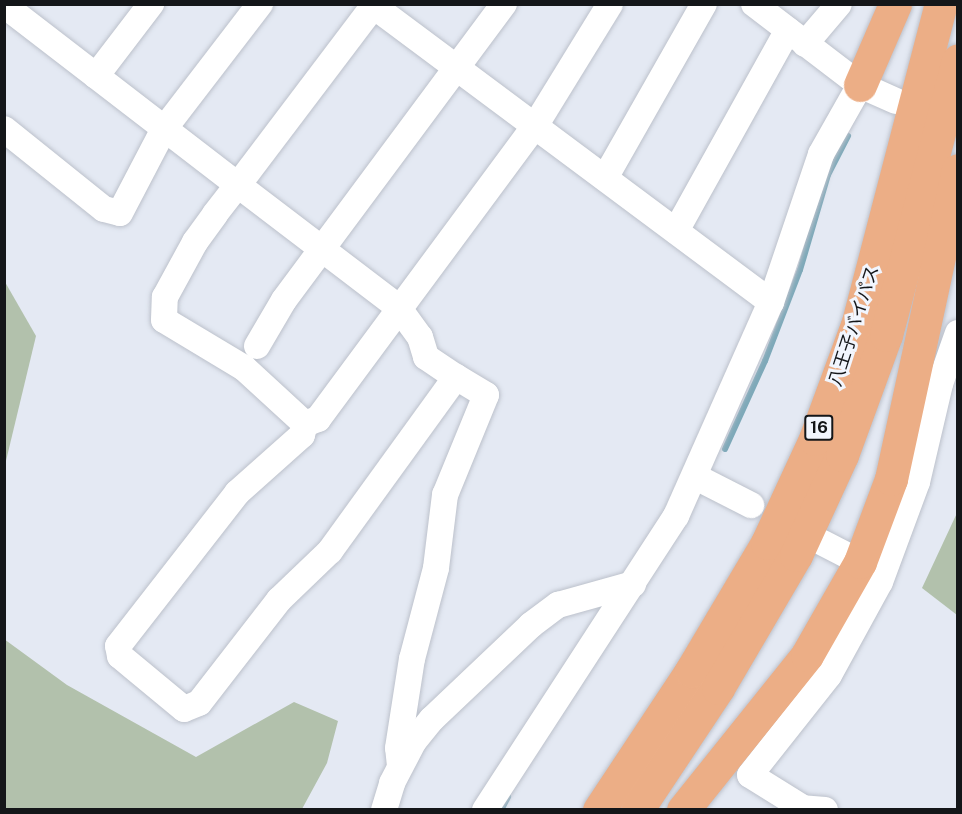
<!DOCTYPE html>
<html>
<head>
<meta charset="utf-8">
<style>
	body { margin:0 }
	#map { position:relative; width:962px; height:814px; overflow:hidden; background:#e4e9f3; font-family:"Public Sans","Noto Sans JP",sans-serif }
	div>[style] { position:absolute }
	.green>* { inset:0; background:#b2c1ac }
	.stream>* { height:6px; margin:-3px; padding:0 3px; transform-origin:3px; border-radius:3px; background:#7ea9b9 }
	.roads { filter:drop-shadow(0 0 2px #bcc1cb) drop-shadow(0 0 2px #bcc1cb) }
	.minor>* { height:26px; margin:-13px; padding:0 13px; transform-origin:13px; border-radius:13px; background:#fff }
	.highway>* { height:33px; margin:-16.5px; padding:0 16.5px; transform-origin:16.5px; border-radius:16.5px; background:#ecae86 }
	span { translate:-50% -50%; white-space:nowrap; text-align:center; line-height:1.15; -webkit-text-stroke:6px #f2f6fe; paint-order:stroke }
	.shield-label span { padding:2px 4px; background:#f2f6fe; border:2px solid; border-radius:4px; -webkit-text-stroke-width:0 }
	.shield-label { font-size:16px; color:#141619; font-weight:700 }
	.street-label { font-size:18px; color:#141619 }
	.frame { position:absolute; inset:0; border:6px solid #141619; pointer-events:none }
</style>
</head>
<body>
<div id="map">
	<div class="green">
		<div style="clip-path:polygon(5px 282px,36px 336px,5px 465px,4px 282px)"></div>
		<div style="clip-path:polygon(957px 513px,957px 615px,922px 588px)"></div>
		<div style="clip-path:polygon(4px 639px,67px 685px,196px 757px,294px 702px,338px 721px,327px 763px,302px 809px,5px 809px)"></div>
	</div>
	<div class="stream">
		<div style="left:725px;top:449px;width:97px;rotate:-65.6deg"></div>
		<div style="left:765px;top:361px;width:97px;rotate:-69deg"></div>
		<div style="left:800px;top:270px;width:99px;rotate:-73.6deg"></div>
		<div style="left:828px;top:175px;width:44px;rotate:-62.9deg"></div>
		<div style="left:501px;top:810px;width:15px;rotate:-62deg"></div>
	</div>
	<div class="roads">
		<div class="minor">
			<div style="left:371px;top:4px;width:499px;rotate:36.7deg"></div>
			<div style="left:754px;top:4px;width:133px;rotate:37.4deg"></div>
			<div style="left:860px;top:85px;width:39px;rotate:24deg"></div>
			<div style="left:4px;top:5px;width:295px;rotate:37.6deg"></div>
			<div style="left:238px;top:185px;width:201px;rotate:37.3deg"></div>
			<div style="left:398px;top:307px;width:37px;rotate:54deg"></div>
			<div style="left:420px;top:337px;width:21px;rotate:73deg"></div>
			<div style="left:426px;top:357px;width:36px;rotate:34deg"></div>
			<div style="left:456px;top:377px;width:215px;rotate:125.9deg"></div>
			<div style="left:330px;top:551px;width:71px;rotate:136.1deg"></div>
			<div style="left:279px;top:600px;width:130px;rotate:127.8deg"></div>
			<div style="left:199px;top:703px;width:16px;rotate:158deg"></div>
			<div style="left:184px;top:709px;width:83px;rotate:-140.4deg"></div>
			<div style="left:120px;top:656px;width:10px;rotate:-101deg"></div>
			<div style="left:118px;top:646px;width:194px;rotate:-52.1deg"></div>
			<div style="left:237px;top:493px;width:87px;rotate:-41.7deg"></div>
			<div style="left:302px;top:435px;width:11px;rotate:-75deg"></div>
			<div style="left:305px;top:424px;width:83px;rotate:-137.4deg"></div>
			<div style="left:244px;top:368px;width:93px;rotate:-149deg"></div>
			<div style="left:164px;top:320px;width:23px;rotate:-88deg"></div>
			<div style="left:165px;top:297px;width:63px;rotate:-61.4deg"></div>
			<div style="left:195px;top:242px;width:34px;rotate:-54deg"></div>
			<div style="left:215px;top:214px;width:37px;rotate:-52deg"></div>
			<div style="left:238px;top:185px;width:227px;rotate:-52.9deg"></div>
			<div style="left:805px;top:44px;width:52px;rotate:-49.6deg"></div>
			<div style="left:96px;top:76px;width:91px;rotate:-52.6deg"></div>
			<div style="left:4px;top:129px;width:128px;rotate:38.7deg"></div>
			<div style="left:104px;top:209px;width:16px;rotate:14deg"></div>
			<div style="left:120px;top:213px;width:95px;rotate:-62.4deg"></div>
			<div style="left:164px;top:129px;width:158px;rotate:-52.5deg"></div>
			<div style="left:605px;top:178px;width:200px;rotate:-60.4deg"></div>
			<div style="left:676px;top:231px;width:230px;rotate:-60.9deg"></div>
			<div style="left:257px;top:346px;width:53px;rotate:-59.6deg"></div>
			<div style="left:284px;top:300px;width:369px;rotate:-53.4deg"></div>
			<div style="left:305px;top:424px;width:14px;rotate:-21deg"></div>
			<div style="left:318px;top:419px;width:365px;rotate:-53.5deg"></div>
			<div style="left:535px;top:126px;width:143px;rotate:-58.4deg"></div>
			<div style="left:696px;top:477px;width:62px;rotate:27deg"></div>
			<div style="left:823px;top:543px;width:42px;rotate:27.2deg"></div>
			<div style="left:860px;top:562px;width:16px;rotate:47deg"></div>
			<div style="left:400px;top:766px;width:18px;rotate:-96deg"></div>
			<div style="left:398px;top:748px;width:90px;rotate:-81.1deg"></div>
			<div style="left:412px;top:659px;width:94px;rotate:-75.2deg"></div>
			<div style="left:436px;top:568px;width:74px;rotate:-83deg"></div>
			<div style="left:445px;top:495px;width:108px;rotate:-67.7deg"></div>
			<div style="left:486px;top:395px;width:35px;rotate:-149deg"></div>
			<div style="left:384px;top:810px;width:28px;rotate:-73deg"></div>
			<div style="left:392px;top:783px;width:47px;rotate:-62.4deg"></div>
			<div style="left:414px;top:741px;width:28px;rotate:-51deg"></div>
			<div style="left:432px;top:719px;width:137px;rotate:-43.5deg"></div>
			<div style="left:531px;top:625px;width:34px;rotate:-37deg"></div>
			<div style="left:558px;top:605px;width:78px;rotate:-15.6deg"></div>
			<div style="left:485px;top:810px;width:351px;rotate:-57deg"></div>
			<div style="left:676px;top:516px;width:234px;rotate:-66.1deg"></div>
			<div style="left:771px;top:302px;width:156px;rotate:-71.3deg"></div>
			<div style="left:821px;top:154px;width:79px;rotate:-60.5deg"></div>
			<div style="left:825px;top:810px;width:22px;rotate:-175deg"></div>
			<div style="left:803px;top:808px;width:62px;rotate:-148.1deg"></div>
			<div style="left:750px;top:775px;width:127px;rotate:-51.7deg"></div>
			<div style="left:829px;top:675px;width:106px;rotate:-61.3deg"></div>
			<div style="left:880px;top:582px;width:107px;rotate:-69.7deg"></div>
			<div style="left:917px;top:482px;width:101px;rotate:-76.8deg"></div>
			<div style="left:940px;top:384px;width:54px;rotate:-70.6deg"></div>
		</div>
		<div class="highway">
			<div style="left:860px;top:85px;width:88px;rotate:-66.6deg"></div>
			<div style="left:599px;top:810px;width:167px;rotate:-56.5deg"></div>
			<div style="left:691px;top:671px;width:149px;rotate:-59.3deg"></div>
			<div style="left:767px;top:543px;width:115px;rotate:-65.2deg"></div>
			<div style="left:815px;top:439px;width:125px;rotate:-69.8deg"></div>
			<div style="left:858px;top:322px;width:329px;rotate:-75.4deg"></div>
			<div style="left:637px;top:810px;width:146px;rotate:-56.4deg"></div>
			<div style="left:718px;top:688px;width:154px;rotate:-59.6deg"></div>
			<div style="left:796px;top:555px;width:110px;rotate:-65.3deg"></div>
			<div style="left:842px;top:455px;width:128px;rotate:-69.9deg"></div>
			<div style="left:886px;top:335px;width:284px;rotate:-75.3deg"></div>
			<div style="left:683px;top:810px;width:198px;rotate:-51.3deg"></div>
			<div style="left:807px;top:655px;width:107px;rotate:-60.3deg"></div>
			<div style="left:860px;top:562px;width:89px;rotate:-69.5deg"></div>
			<div style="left:891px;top:479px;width:316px;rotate:-77.8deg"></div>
		</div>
	</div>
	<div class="shield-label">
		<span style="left:819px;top:428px">16</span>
	</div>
	<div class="street-label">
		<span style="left:854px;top:326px;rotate:-72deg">八王子バイパス</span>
	</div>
	<div class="frame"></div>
</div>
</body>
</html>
